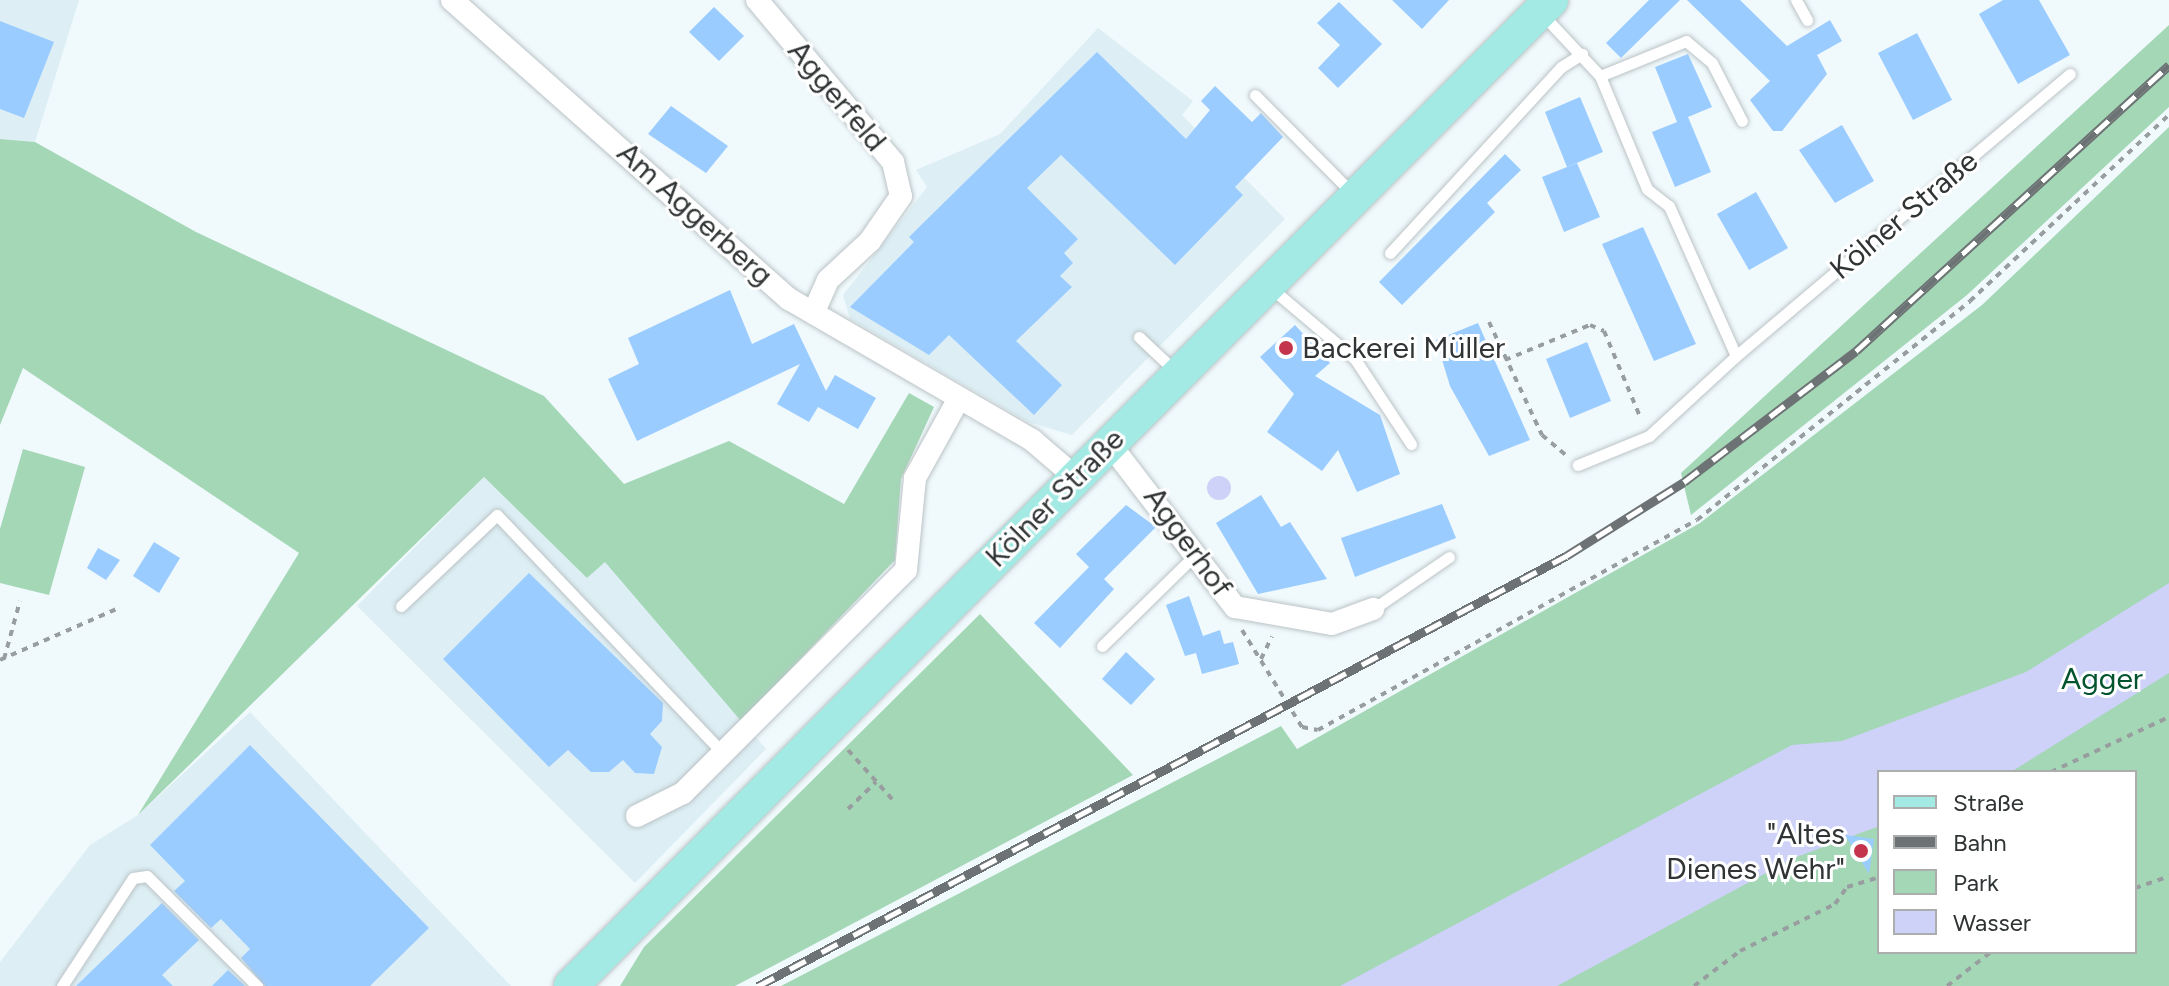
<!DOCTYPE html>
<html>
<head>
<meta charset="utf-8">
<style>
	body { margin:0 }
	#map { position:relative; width:2169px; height:986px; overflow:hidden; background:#f0f9fc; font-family:Figtree,sans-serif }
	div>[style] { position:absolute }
	.built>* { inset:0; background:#ddeff5 }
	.green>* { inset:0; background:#a4d7b6 }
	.water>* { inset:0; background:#ced1f8 }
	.round { border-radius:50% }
	.building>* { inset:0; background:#9bccff }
	.path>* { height:4px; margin-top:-2px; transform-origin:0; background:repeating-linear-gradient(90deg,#989ea0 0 6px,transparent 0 12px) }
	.roads { filter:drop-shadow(0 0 2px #bbc3c6) drop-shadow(0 0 2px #bbc3c6) }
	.lane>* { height:11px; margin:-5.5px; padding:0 5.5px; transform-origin:5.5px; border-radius:5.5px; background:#fff }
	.street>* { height:22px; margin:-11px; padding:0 11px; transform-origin:11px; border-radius:11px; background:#fff }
	.primary>* { height:34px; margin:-17px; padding:0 17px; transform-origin:17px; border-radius:17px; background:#a2eae3 }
	.rail>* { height:9px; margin-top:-4.5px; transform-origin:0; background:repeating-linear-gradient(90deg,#fff 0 18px,#6d7375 0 36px); box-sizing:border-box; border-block:2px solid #6d7375 }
	.dots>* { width:22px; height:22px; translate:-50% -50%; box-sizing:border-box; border:4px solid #fff; border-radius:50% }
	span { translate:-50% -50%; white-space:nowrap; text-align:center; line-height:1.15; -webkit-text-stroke:6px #fff; paint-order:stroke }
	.street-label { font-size:30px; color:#303435 }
	.poi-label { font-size:30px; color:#303435 }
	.left { translate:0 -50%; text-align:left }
	.right { translate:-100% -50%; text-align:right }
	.park-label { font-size:30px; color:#02542e }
	.legend { position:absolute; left:1877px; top:770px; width:260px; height:184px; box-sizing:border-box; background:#fff; border:2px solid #acaeae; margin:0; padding:10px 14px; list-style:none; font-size:24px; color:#303435 }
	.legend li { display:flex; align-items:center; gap:16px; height:40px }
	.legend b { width:40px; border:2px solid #acaeae }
</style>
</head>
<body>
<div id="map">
	<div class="built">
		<div style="clip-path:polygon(0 0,79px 0,35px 142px,0 139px)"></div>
		<div style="clip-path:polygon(1098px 28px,1193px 101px,1182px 115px,1285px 219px,1072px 435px,1028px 422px,850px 319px,843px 295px,927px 187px,916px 170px,1000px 134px)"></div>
		<div style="clip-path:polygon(484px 477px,587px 578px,605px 561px,766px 749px,635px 883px,357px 606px)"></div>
		<div style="clip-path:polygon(250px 712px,511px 986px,0 986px,0 962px,90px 845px,138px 815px)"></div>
	</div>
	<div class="green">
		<div style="clip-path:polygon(2169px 25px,2169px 107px,1967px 295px,1691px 515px,1681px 473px)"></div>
		<div style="clip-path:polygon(evenodd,2169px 127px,2169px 986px,781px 986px,1281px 726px,1297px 749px,1700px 523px,1982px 305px,2169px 127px,1879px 772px,2135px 772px,2135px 952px,1879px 952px,1879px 826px,1843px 838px,1879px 772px)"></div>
		<div style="clip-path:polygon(0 139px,35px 142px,196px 232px,544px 396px,624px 484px,729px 441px,844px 504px,909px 393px,934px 407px,901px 479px,895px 560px,741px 721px,605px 562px,587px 578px,484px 477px,138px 815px,299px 553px,23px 368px,0 425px)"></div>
		<div style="clip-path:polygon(23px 449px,85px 467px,49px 595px,0 583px,0 529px)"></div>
		<div style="clip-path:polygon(980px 614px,1133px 775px,735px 986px,620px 986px,644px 947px)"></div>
	</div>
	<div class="water">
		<div class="round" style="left:1207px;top:476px;width:24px;height:24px"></div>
		<div style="clip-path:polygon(2169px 583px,2169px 673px,2011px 772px,1879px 772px,1879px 826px,1794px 858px,1557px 986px,1340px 986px,1792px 745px,1842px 741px,2026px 672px)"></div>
	</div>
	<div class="building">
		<div style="clip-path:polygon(1392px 0,1449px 0,1422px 29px)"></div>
		<div style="clip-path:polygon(1649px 0,1680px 0,1621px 58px,1606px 43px)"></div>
		<div style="clip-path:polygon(1687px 0,1740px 0,1787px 46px,1830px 20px,1842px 41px,1817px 55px,1827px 74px,1782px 131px,1773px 131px,1750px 100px,1770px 81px)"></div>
		<div style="clip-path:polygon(2003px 0,2039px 0,2070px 55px,2018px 84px,1979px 14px)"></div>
		<div style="clip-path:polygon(1339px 2px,1382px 44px,1338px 88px,1318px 68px,1340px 45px,1317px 23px)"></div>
		<div style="clip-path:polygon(714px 7px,744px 36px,719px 61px,689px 32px)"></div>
		<div style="clip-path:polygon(0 21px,54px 42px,24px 118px,0 109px)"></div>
		<div style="clip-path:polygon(1917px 33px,1952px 100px,1913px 120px,1878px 53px)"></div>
		<div style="clip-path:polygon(1097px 52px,1186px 139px,1210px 110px,1201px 101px,1215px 86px,1252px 122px,1261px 113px,1283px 137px,1235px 187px,1243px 195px,1175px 265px,1061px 155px,1027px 188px,1078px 239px,1064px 253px,1073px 263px,1060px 276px,1072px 287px,1016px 341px,1062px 385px,1034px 415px,949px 335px,929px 355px,850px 307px,914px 242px,909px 237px)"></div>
		<div style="clip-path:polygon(1688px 54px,1712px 107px,1688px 117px,1711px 172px,1675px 187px,1652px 132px,1677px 122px,1655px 67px)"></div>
		<div style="clip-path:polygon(1580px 97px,1603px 152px,1567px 167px,1545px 112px)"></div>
		<div style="clip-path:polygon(671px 106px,728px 146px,706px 173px,648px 134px)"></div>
		<div style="clip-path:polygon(1842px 125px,1874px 181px,1835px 203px,1799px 150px)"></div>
		<div style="clip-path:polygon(1505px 154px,1521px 170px,1487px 203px,1495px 212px,1402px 305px,1379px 282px)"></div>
		<div style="clip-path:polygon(1577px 163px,1600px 217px,1564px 232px,1542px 177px)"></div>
		<div style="clip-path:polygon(1756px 192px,1788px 248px,1749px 270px,1717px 214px)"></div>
		<div style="clip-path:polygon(1643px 227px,1696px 344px,1654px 361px,1602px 244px)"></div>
		<div style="clip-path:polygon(730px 290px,752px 344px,794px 324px,826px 391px,835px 375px,876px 398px,858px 429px,818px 407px,809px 422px,777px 404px,800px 364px,637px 441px,608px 379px,639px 364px,628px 338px)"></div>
		<div style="clip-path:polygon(1478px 323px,1530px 440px,1489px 456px,1450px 386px,1436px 340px)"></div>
		<div style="clip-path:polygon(1295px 325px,1330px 363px,1315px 376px,1380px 415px,1400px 474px,1357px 492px,1338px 450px,1322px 471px,1267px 432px,1294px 394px,1260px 357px)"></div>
		<div style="clip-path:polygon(1587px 342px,1611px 401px,1570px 418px,1546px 359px)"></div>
		<div style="clip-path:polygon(1261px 495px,1281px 527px,1290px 522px,1327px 579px,1258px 594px,1216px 523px)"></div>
		<div style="clip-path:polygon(1442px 504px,1456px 538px,1355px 577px,1341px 538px)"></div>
		<div style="clip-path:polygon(1126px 505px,1156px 527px,1104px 579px,1114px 589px,1060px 648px,1034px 623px,1089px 567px,1076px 554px)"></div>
		<div style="clip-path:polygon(154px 542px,180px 558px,159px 593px,133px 576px)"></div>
		<div style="clip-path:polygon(98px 548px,120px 560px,106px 580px,87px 568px)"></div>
		<div style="clip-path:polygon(529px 573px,663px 703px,662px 721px,650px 734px,662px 747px,654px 774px,635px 773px,623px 760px,609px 772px,591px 772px,568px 750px,549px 767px,443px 659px)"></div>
		<div style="clip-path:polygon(1189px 596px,1203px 636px,1220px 630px,1224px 644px,1233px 642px,1239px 664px,1202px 674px,1196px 653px,1185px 656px,1166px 605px)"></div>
		<div style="clip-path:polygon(1126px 652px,1155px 679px,1131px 705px,1102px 679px)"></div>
		<div style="clip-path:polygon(250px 745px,429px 928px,370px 986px,265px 986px,241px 958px,250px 949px,221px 919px,211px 928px,174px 891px,185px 881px,150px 845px)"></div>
		<div style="clip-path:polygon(1845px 835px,1874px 839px,1869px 874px)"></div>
		<div style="clip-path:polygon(162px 903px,199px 940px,162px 975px,173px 986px,76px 986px)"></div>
		<div style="clip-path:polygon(228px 970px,245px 986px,212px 986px)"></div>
	</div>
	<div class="path">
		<div style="left:1489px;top:322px;width:125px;rotate:64.9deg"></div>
		<div style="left:1542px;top:435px;width:31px;rotate:40deg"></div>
		<div style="left:1505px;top:360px;width:92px;rotate:-22.4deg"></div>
		<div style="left:1590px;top:325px;width:15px;rotate:23deg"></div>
		<div style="left:1604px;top:331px;width:95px;rotate:67.2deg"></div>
		<div style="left:1242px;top:630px;width:114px;rotate:58.3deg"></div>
		<div style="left:1302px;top:727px;width:16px;rotate:11deg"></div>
		<div style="left:1318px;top:730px;width:433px;rotate:-29deg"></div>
		<div style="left:1697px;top:520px;width:350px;rotate:-38.7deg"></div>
		<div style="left:1970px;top:301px;width:272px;rotate:-43.1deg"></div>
		<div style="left:4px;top:659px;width:60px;rotate:-74.6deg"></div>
		<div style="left:1261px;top:659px;width:25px;rotate:-64deg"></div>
		<div style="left:0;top:660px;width:130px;rotate:-23.6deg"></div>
		<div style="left:848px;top:750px;width:66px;rotate:48.1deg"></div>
		<div style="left:2051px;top:772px;width:130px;rotate:-25deg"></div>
		<div style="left:848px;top:809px;width:39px;rotate:-44deg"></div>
		<div style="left:2135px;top:888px;width:36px;rotate:-19deg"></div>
		<div style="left:1694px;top:986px;width:58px;rotate:-37.3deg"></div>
		<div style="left:1740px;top:951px;width:106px;rotate:-26.3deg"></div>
		<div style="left:1835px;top:904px;width:21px;rotate:-55deg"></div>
		<div style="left:1847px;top:887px;width:34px;rotate:-17deg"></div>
		<div style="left:1947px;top:986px;width:56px;rotate:-37.7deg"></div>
	</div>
	<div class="roads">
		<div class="lane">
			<div style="left:1796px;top:0;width:23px;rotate:61deg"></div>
			<div style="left:1542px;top:14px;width:85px;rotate:46.9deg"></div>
			<div style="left:1600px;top:76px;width:122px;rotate:67.4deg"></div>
			<div style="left:1647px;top:189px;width:28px;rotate:38deg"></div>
			<div style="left:1669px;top:206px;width:164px;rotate:65.9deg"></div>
			<div style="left:1736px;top:356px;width:118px;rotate:137.4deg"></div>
			<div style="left:1649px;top:436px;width:77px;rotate:157.8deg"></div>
			<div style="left:1600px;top:76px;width:93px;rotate:-22.1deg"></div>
			<div style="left:1686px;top:41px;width:34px;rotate:40deg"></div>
			<div style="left:1712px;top:63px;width:65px;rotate:62.7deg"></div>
			<div style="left:1255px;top:95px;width:139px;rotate:45.3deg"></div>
			<div style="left:1390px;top:253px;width:253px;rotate:-47.4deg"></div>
			<div style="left:1561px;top:67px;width:25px;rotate:-32deg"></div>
			<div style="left:1271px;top:288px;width:110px;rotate:40.2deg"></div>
			<div style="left:1355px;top:359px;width:102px;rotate:56.6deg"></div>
			<div style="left:1139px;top:337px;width:51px;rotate:43.4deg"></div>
			<div style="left:1736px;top:356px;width:437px;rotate:-40.2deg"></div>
			<div style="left:401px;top:606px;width:132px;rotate:-43.5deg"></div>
			<div style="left:497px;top:515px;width:330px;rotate:46.5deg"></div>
			<div style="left:1373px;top:609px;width:92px;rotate:-34.4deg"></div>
			<div style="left:1102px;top:646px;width:132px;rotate:-44.4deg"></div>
			<div style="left:62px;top:986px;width:129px;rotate:-56.7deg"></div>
			<div style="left:133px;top:878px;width:14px;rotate:-8deg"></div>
			<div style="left:147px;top:876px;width:156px;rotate:45deg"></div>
		</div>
		<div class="street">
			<div style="left:452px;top:0;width:451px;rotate:41.6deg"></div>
			<div style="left:789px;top:299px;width:281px;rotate:30.1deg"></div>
			<div style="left:1032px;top:440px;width:55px;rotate:40.6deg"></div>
			<div style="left:757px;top:0;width:212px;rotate:50deg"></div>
			<div style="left:893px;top:162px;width:35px;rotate:77deg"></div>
			<div style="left:901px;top:196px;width:55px;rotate:124.6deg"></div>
			<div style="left:870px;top:241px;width:57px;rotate:137.1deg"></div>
			<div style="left:828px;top:280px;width:36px;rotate:114deg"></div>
			<div style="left:1109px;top:443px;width:207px;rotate:52.5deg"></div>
			<div style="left:1235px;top:607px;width:98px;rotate:9.9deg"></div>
			<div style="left:1332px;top:624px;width:44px;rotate:-20.1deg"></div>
			<div style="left:637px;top:816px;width:51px;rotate:-26.6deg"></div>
			<div style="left:683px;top:793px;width:315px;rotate:-45deg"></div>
			<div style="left:906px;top:570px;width:92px;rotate:-84.4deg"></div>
			<div style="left:915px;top:478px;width:89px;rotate:-61.1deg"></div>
		</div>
		<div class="primary">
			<div style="left:571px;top:986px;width:1390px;rotate:-45.17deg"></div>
		</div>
	</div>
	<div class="rail">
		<div style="left:758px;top:986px;width:915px;rotate:-28.02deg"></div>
		<div style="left:1566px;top:556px;width:139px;rotate:-32.1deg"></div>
		<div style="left:1684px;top:482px;width:216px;rotate:-37.3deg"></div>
		<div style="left:1856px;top:351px;width:424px;rotate:-42.4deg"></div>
	</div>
	<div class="dots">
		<div style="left:1286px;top:348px;background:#c4344c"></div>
		<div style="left:1861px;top:851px;background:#c4344c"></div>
	</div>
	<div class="street-label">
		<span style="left:837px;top:96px;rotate:50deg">Aggerfeld</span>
		<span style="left:695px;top:214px;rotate:42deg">Am Aggerberg</span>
		<span style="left:1904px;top:215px;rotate:-40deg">Kölner Straße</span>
		<span style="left:1055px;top:498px;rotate:-45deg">Kölner Straße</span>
		<span style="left:1188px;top:542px;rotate:54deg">Aggerhof</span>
	</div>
	<div class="poi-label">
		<span class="left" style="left:1302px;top:348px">Backerei Müller</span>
		<span class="right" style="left:1845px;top:851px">"Altes<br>Dienes Wehr"</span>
	</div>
	<div class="park-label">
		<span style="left:2102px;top:679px">Agger</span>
	</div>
	<ul class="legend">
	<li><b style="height:10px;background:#a2eae3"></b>Straße</li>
	<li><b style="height:10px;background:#6d7375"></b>Bahn</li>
	<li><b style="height:22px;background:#a4d7b6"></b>Park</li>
	<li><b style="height:22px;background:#ced1f8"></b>Wasser</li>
	</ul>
</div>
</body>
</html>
